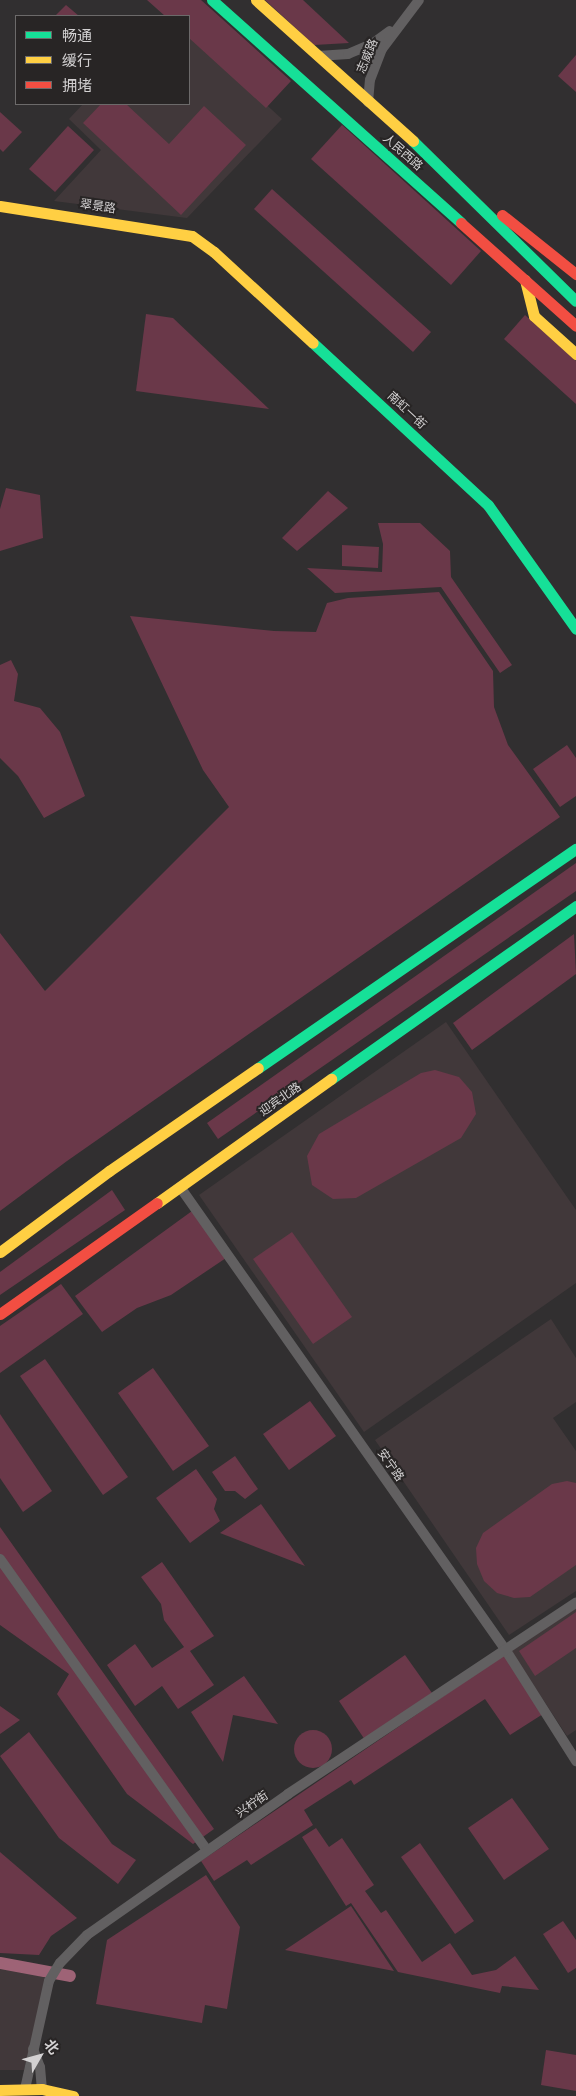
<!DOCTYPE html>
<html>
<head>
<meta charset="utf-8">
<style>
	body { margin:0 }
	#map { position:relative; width:576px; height:2096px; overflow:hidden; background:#312f30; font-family:Manrope,"Noto Sans SC",sans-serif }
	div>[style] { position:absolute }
	.built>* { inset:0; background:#41383a }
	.green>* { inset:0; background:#6a3849 }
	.round { border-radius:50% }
	.canal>* { height:12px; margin:-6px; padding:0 6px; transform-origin:6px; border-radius:6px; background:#9e6376 }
	.street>* { height:10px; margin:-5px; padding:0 5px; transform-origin:5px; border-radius:5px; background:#626061 }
	.fast>* { height:11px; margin:-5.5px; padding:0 5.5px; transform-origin:5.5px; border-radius:5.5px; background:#16e098 }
	.slow>* { height:11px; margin:-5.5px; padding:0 5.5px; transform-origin:5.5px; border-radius:5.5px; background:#ffcf43 }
	.jam>* { height:11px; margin:-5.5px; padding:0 5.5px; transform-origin:5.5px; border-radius:5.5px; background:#f24e42 }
	span { translate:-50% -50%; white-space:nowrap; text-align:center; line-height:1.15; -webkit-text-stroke:4px #282525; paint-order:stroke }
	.street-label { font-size:12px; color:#d3d1d2 }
	.legend { position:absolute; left:15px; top:15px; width:175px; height:90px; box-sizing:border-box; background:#282525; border:1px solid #6c6a6a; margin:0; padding:6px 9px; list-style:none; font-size:15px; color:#d3d1d2 }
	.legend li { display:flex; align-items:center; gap:10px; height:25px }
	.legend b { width:25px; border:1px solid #6c6a6a }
	.north { position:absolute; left:15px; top:2031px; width:50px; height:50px; -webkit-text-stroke:4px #282525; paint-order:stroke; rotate:52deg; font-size:14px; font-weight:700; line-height:20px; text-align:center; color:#d3d1d2 }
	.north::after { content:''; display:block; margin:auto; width:18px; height:22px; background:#d3d1d2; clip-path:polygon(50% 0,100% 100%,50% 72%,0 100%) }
</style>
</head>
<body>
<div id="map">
	<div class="built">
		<div style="clip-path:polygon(189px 34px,282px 119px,187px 218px,54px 201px,101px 150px,69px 119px,83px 104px,189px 104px)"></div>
		<div style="clip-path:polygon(446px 1022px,576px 1210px,576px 1283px,364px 1432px,199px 1195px)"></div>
		<div style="clip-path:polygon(551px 1319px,576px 1358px,576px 1402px,553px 1418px,576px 1451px,576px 1591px,509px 1635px,375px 1440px)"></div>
		<div style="clip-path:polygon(576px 1608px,576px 1730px,567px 1736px,511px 1651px)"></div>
		<div style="clip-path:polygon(0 1969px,41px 1973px,46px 1981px,24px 2070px,0 2070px)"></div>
	</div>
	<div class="green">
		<div style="clip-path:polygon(147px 0,201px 0,291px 81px,266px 108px,189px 38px,189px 16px,165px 16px)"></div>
		<div style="clip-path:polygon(265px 0,303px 0,349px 43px,314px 45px)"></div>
		<div style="clip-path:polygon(66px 5px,79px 16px,55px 16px)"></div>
		<div style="clip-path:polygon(576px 55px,576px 92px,558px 76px)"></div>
		<div style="clip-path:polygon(101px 104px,126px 104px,169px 144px,204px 106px,246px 145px,181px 215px,83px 123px)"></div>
		<div style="clip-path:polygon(0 112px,22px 132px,3px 152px,0 149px)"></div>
		<div style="clip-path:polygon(342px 125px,481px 251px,451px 285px,311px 159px)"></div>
		<div style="clip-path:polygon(68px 126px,94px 150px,55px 192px,29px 169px)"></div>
		<div style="clip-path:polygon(272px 189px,431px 332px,413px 352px,254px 209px)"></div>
		<div style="clip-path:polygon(146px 314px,173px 318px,269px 409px,136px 391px)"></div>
		<div style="clip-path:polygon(525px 315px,576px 361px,576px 404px,504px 339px)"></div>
		<div style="clip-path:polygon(6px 488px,40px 495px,43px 538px,0 551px,0 509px)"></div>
		<div style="clip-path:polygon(328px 491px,348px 508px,297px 551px,282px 538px)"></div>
		<div style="clip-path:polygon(378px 523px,420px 523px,450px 551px,451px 577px,512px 665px,500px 673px,441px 587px,335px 593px,307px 568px,382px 572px,383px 544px)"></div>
		<div style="clip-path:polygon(342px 545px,379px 547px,378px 568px,342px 566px)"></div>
		<div style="clip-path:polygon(439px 592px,493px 671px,494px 707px,508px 745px,560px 817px,67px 1161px,0 1211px,0 933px,45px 991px,229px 807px,203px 770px,130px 616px,274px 631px,316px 632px,327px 603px,348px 598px)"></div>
		<div style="clip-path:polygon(11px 660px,18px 674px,14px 701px,40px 708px,60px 732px,85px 796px,44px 818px,18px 776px,0 758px,0 665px)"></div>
		<div style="clip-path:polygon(567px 745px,576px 758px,576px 796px,560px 807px,533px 769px)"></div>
		<div style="clip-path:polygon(576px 863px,576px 891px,218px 1139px,207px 1123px)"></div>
		<div style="clip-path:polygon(574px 934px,576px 974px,472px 1050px,453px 1023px)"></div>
		<div style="clip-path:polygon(435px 1070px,459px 1077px,472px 1092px,476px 1114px,461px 1138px,356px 1198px,333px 1199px,312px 1185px,307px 1156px,319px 1134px,421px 1073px)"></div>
		<div style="clip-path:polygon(112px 1190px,125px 1210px,0 1295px,0 1272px)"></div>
		<div style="clip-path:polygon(192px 1211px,226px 1258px,171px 1295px,137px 1308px,102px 1332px,75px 1296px)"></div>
		<div style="clip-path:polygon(292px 1232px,352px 1317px,313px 1344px,253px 1259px)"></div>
		<div style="clip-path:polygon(61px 1284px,83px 1314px,0 1373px,0 1326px)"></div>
		<div style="clip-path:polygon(45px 1359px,128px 1477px,103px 1495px,20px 1376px)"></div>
		<div style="clip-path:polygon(153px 1368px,209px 1446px,173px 1471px,118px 1393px)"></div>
		<div style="clip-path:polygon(310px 1401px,336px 1436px,289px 1470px,263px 1434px)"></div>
		<div style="clip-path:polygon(0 1414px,52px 1491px,23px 1512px,0 1478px)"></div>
		<div style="clip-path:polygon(235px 1456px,258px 1489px,245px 1499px,235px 1491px,225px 1491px,212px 1472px)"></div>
		<div style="clip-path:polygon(196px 1469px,217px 1499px,214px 1509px,220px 1521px,190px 1543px,156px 1498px)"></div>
		<div style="clip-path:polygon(567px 1481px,576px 1483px,576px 1565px,530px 1597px,514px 1598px,497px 1593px,484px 1581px,477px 1564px,476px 1548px,483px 1533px,552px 1484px)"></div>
		<div style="clip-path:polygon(261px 1504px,305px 1566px,220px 1533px)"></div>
		<div style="clip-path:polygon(0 1527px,214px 1829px,193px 1844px,127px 1794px,57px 1694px,69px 1674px,0 1625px)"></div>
		<div style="clip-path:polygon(162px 1562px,214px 1636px,190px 1651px,214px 1685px,178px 1709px,162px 1686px,135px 1706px,107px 1665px,135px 1644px,152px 1668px,184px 1647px,164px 1620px,161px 1604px,141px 1577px)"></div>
		<div style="clip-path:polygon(576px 1612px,576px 1648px,535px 1676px,519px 1651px)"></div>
		<div style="clip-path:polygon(405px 1655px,432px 1693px,365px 1740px,339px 1701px)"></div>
		<div style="clip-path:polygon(504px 1655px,543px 1714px,510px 1735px,485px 1699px,354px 1785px,351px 1780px,304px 1810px,313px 1825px,251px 1865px,247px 1860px,214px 1881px,201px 1861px)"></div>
		<div style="clip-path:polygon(244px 1676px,278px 1724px,233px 1715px,223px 1762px,191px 1712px)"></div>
		<div style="clip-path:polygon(0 1706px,20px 1720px,0 1734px)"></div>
		<div class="round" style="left:294px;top:1730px;width:38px;height:38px"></div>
		<div style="clip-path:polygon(29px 1732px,112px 1844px,136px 1860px,118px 1884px,59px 1838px,0 1756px)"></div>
		<div style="clip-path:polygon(512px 1798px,549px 1849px,504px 1880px,468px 1828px)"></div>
		<div style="clip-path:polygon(316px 1828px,329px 1847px,342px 1838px,374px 1885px,365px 1891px,381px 1913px,386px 1910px,422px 1962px,450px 1943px,472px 1975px,496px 1970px,515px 1956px,539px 1990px,502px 1986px,500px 1993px,398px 1972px,351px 1903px,346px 1906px,302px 1837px)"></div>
		<div style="clip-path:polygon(420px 1843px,474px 1921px,455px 1934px,401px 1857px)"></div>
		<div style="clip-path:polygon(0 1852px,77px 1918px,51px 1936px,39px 1955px,0 1953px)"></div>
		<div style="clip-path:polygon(206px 1875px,240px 1927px,227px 2009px,205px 2005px,202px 2023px,96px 2004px,107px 1940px)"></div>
		<div style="clip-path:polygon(351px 1906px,394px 1971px,285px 1950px)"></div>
		<div style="clip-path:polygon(563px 1921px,576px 1940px,576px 1968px,568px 1973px,543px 1934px)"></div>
		<div style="clip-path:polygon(546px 2050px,576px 2055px,576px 2091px,541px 2085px)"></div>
	</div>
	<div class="canal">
		<div style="left:0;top:1963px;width:71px;rotate:10.5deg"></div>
	</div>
	<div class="street">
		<div style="left:318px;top:56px;width:30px;rotate:-4deg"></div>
		<div style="left:348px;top:54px;width:26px;rotate:-23deg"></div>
		<div style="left:372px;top:44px;width:22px;rotate:-36deg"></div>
		<div style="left:368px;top:102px;width:22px;rotate:-85deg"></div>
		<div style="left:370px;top:80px;width:33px;rotate:-69deg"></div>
		<div style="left:382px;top:49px;width:61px;rotate:-52.9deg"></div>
		<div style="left:180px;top:1187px;width:565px;rotate:54.88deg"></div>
		<div style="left:505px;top:1649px;width:133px;rotate:57.6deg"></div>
		<div style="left:0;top:1559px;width:357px;rotate:54.6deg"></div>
		<div style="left:33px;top:2049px;width:19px;rotate:69deg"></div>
		<div style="left:40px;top:2067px;width:22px;rotate:85deg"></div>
		<div style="left:25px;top:2089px;width:111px;rotate:-77.5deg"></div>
		<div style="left:49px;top:1981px;width:21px;rotate:-59deg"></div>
		<div style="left:60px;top:1963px;width:39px;rotate:-46deg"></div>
		<div style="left:87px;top:1935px;width:246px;rotate:-35deg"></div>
		<div style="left:288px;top:1794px;width:346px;rotate:-33.6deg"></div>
	</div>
	<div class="fast">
		<div style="left:212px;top:0;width:334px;rotate:41.8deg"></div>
		<div style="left:413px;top:141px;width:228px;rotate:44.5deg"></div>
		<div style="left:313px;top:343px;width:238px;rotate:42.8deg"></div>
		<div style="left:488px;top:505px;width:152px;rotate:54.6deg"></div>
		<div style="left:258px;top:1068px;width:386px;rotate:-34.6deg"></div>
		<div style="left:331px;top:1079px;width:300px;rotate:-35.2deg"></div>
	</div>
	<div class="slow">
		<div style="left:256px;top:0;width:211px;rotate:41.9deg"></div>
		<div style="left:0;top:206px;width:194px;rotate:8.9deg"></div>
		<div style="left:192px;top:236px;width:27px;rotate:36deg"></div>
		<div style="left:214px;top:252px;width:134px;rotate:42.6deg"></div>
		<div style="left:525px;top:280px;width:37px;rotate:76deg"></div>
		<div style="left:534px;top:316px;width:57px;rotate:42.1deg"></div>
		<div style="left:157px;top:1203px;width:214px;rotate:-35.5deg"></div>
		<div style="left:0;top:1252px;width:136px;rotate:-36.6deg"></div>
		<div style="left:109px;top:1171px;width:181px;rotate:-34.7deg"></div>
		<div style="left:0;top:2090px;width:42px;rotate:-1.4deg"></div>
		<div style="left:42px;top:2089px;width:32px;rotate:13deg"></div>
	</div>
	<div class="jam">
		<div style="left:502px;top:215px;width:95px;rotate:38.6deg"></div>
		<div style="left:461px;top:223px;width:154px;rotate:41.8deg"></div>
		<div style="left:0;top:1314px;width:192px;rotate:-35.3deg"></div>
	</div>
	<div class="street-label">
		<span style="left:367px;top:56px;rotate:-67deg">志威路</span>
		<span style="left:403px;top:152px;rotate:41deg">人民西路</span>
		<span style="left:98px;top:206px;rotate:8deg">翠景路</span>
		<span style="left:407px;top:410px;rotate:43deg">南虹一街</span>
		<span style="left:280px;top:1099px;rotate:-35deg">迎宾北路</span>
		<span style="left:391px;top:1465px;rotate:55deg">安宁路</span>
		<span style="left:252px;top:1804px;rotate:-35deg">兴柠街</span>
	</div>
	<ul class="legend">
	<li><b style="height:6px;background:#16e098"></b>畅通</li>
	<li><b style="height:6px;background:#ffcf43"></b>缓行</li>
	<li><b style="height:6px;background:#f24e42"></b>拥堵</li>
	</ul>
	<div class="north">北</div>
</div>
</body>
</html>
